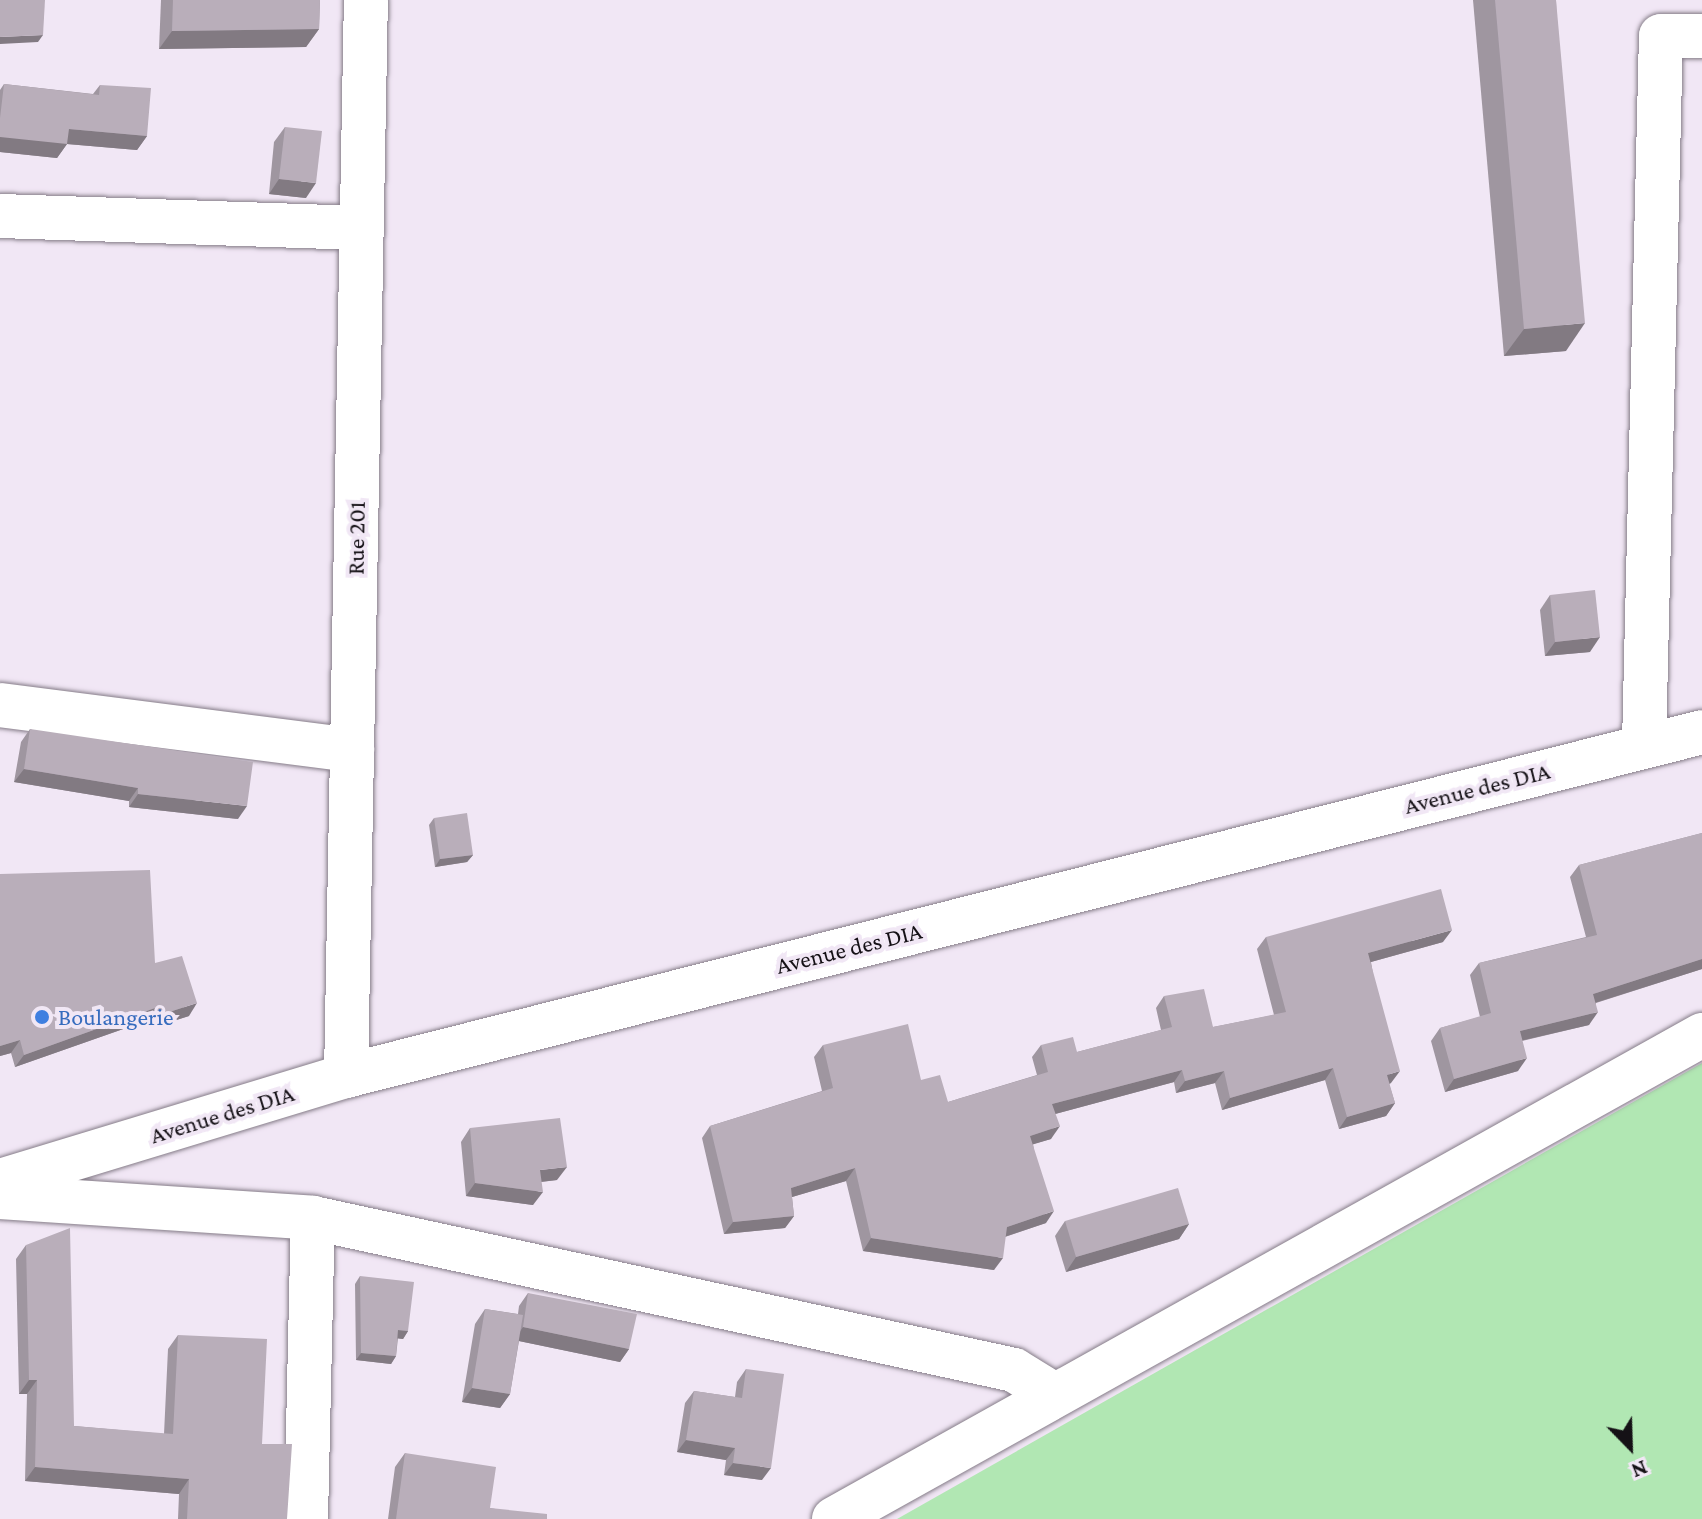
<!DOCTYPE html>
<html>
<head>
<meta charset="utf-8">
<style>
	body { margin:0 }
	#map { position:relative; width:1702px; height:1519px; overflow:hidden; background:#f1e7f5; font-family:"Crimson Pro",serif }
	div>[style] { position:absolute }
	.green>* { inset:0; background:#b1e7b3 }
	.roads { filter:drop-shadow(0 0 2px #857c88) drop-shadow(0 0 2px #857c88) }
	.minor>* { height:44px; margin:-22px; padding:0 22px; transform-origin:22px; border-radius:22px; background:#fff }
	.wall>* { inset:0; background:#9f96a0 }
	.shaded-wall>* { inset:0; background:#827a82 }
	.building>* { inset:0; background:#b9aeba }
	.dots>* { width:22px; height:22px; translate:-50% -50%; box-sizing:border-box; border:4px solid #f1e7f5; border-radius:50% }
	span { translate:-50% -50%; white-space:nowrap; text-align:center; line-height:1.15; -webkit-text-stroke:8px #f1e7f5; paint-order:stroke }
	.street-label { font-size:24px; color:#151116 }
	.shop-label { font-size:24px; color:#366cbe }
	.left { translate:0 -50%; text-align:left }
	.north { position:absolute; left:1590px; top:1407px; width:80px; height:80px; -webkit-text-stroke:6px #f1e7f5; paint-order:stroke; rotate:157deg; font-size:22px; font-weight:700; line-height:32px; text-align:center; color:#151116 }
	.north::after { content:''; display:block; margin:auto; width:28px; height:36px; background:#151116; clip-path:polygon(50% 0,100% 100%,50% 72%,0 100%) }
</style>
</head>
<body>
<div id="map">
	<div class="green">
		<div style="clip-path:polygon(1702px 1063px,1702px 1519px,897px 1519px)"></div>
	</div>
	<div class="roads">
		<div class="minor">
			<div style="left:0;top:216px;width:362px;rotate:1.9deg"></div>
			<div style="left:0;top:705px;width:355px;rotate:7.3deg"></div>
			<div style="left:1644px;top:745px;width:709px;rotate:-88.63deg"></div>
			<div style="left:1661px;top:36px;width:41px"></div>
			<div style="left:346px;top:1076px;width:1076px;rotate:-88.94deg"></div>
			<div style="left:0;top:1181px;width:362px;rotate:-16.9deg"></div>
			<div style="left:346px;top:1076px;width:1399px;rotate:-14.23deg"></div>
			<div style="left:0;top:1197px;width:314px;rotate:3.8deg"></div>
			<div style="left:313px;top:1218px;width:717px;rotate:12.23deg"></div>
			<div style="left:1014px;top:1370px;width:46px;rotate:31.6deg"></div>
			<div style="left:306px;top:1519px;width:301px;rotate:-88.7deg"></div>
			<div style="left:834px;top:1519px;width:994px;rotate:-29.14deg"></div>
		</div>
	</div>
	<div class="wall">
		<div style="clip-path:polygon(161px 0,320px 0,319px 29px,306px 47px,159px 49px)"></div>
		<div style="clip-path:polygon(1473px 0,1556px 0,1566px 351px,1504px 356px)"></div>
		<div style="clip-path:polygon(4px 84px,93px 94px,100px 85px,147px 136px,137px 150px,67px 144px,57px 158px,0 152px,0 90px)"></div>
		<div style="clip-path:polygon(285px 127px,306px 198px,269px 194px,274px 142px)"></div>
		<div style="clip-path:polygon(1550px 595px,1590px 652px,1545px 656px,1540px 610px)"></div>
		<div style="clip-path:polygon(30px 729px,238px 819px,129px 807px,129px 801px,14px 782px,21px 742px)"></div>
		<div style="clip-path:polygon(434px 818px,473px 855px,467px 862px,435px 867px,429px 825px)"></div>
		<div style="clip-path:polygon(1702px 833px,1702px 969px,1596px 1003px,1589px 1025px,1522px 1041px,1518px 1071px,1445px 1092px,1431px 1041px,1440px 1028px,1480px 1017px,1470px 975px,1479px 963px,1586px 937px,1570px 877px,1579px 865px)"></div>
		<div style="clip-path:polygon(0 874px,155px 963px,189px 1016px,148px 1029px,146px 1021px,15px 1067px,11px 1053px,0 1056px)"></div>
		<div style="clip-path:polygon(1266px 937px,1443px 942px,1371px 962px,1391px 1083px,1389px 1084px,1395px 1103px,1386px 1116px,1339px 1129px,1325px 1080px,1222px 1110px,1215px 1083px,1176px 1093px,1174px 1082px,1055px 1114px,1051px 1139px,1033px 1144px,1046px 1223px,1005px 1237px,994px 1270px,863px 1251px,846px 1181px,792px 1197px,794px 1216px,785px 1228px,724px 1234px,702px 1138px,710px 1126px,822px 1091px,814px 1057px,823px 1045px,921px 1080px,948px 1102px,1037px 1075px,1032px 1057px,1041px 1045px,1077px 1052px,1161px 1030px,1156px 1008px,1164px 996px,1213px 1027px,1274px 1015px,1257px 949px)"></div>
		<div style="clip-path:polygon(470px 1128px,557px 1180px,541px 1182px,533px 1205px,466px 1196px,461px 1142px)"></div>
		<div style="clip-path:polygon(1065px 1221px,1189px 1224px,1179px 1239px,1066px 1272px,1055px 1236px)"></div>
		<div style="clip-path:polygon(26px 1245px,74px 1426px,164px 1434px,168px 1349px,178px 1335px,262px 1444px,287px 1519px,178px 1519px,179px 1494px,25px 1481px,27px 1394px,19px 1394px,16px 1259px)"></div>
		<div style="clip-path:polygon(360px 1276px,408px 1331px,403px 1339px,398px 1338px,396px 1356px,391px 1364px,356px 1360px,355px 1284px)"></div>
		<div style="clip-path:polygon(528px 1293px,629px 1349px,620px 1362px,519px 1341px,510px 1394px,500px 1408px,462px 1402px,475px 1324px,485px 1309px,518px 1314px,519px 1306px)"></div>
		<div style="clip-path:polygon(746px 1369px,762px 1480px,724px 1475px,726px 1460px,677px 1452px,685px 1403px,694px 1391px,735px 1397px,737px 1382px)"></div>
		<div style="clip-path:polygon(405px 1453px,490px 1508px,547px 1519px,388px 1519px,395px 1467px)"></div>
	</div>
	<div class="shaded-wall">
		<div style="clip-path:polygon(319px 29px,306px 47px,159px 49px,172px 31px)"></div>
		<div style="clip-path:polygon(43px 35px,38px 42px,0 44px,0 37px)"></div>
		<div style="clip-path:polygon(69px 129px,147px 136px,137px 150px,67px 144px,57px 158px,0 152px,0 137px)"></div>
		<div style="clip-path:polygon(279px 179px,316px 183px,306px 198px,269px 194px)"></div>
		<div style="clip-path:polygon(1585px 323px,1566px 351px,1504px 356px,1524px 329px)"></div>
		<div style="clip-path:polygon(1600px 637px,1590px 652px,1545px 656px,1555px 642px)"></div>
		<div style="clip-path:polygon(24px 769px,138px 788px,129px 801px,14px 782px)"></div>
		<div style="clip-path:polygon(138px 794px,247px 806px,238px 819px,129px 807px)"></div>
		<div style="clip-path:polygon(473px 855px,467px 862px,435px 867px,440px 859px)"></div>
		<div style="clip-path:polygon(1452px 930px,1443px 942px,1360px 965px,1368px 953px)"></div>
		<div style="clip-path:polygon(1702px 959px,1702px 969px,1585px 1006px,1593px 994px)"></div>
		<div style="clip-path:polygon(197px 1003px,189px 1016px,148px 1029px,157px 1016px)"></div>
		<div style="clip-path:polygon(155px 1008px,146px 1021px,15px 1067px,24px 1055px)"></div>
		<div style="clip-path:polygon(1598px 1012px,1589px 1025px,1511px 1043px,1520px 1031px)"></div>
		<div style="clip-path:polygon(20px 1040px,11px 1053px,0 1056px,0 1046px)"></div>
		<div style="clip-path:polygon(1527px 1058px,1518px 1071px,1445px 1092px,1454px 1079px)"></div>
		<div style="clip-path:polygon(1333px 1068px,1325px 1080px,1222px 1110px,1230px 1098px)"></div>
		<div style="clip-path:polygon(1182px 1070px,1174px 1082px,1044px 1117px,1052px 1104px)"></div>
		<div style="clip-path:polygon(1224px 1071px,1215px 1083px,1176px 1093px,1185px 1081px)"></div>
		<div style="clip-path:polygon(1400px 1071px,1391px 1083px,1378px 1088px,1387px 1075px)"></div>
		<div style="clip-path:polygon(1395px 1103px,1386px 1116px,1339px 1129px,1347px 1117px)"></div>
		<div style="clip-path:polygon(1060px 1126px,1051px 1139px,1021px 1148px,1030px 1136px)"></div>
		<div style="clip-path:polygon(567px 1167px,557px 1180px,531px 1183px,540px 1170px)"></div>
		<div style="clip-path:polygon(855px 1168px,846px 1181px,782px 1200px,791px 1188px)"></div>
		<div style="clip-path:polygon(475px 1183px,543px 1192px,533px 1205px,466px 1196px)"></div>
		<div style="clip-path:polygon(1054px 1211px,1046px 1223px,998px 1239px,1007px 1227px)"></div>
		<div style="clip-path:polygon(794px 1216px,785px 1228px,724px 1234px,733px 1222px)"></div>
		<div style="clip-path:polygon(1189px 1224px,1179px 1239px,1066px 1272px,1076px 1257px)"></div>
		<div style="clip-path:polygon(871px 1238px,1003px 1258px,994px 1270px,863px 1251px)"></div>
		<div style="clip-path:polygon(523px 1327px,629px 1349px,620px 1362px,514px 1340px)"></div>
		<div style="clip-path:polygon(398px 1330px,408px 1331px,403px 1339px,393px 1338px)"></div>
		<div style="clip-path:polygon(361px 1353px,396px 1356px,391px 1364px,356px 1360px)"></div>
		<div style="clip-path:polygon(29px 1380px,37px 1380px,27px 1394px,19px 1394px)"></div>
		<div style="clip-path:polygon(472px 1388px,510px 1394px,500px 1408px,462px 1402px)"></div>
		<div style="clip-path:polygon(686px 1440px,735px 1448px,726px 1460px,677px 1452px)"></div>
		<div style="clip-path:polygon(733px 1463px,771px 1468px,762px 1480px,724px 1475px)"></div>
		<div style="clip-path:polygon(35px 1467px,189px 1479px,179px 1494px,25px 1481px)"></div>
	</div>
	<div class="building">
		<div style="clip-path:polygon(0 0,45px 0,43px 35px,0 37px)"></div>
		<div style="clip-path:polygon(173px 0,320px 0,319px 29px,172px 31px)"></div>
		<div style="clip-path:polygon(1495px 0,1556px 0,1585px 323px,1524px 329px)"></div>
		<div style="clip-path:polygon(4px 84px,99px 95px,100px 85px,151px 88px,147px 136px,69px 129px,67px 144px,0 137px,0 118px)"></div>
		<div style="clip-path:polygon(285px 127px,322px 131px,316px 183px,279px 179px)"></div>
		<div style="clip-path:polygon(1595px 590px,1600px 637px,1555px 642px,1550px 595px)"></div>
		<div style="clip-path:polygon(30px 729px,253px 762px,247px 806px,138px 794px,138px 788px,24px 769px)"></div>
		<div style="clip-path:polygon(467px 813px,473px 855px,440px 859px,434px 818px)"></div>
		<div style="clip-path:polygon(1702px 833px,1702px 959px,1593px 994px,1598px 1012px,1520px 1031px,1527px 1058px,1454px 1079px,1440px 1028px,1491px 1013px,1479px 963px,1597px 935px,1579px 865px)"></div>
		<div style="clip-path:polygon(150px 870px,155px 963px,182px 956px,197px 1003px,157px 1016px,155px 1008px,24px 1055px,20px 1040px,0 1046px,0 874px)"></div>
		<div style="clip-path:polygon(1441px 889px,1452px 930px,1368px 953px,1400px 1071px,1387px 1075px,1395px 1103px,1347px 1117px,1333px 1068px,1230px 1098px,1224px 1071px,1185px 1081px,1182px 1070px,1052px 1104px,1060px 1126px,1030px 1136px,1054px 1211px,1007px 1227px,1003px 1258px,871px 1238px,855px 1168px,791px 1188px,794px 1216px,733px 1222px,710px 1126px,833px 1088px,823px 1045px,908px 1024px,921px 1080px,940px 1075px,948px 1102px,1048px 1072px,1041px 1045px,1073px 1037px,1077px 1052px,1172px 1027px,1164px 996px,1204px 989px,1213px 1027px,1286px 1012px,1266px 937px)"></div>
		<div style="clip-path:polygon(560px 1118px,567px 1167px,540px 1170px,543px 1192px,475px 1183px,470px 1128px)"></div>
		<div style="clip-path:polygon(1178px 1188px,1189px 1224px,1076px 1257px,1065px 1221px)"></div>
		<div style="clip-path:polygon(70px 1228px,74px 1426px,173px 1434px,178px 1335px,267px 1339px,262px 1444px,292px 1444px,287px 1519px,187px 1519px,189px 1479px,35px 1467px,37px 1380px,29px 1380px,26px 1245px)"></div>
		<div style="clip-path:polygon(360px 1276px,414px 1282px,408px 1331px,398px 1330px,396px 1356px,361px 1353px)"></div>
		<div style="clip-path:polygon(528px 1293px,637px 1314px,629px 1349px,523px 1327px)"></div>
		<div style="clip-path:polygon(485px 1309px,523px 1315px,510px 1394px,472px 1388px)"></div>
		<div style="clip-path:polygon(746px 1369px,784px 1374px,771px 1468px,733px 1463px,735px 1448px,686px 1440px,694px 1391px,742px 1398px)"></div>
		<div style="clip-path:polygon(405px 1453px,496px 1467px,490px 1508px,547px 1514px,547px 1519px,396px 1519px)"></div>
	</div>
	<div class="dots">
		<div style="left:42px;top:1017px;background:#3f7fe0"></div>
	</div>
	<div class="street-label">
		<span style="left:356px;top:538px;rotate:-89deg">Rue 201</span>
		<span style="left:1477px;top:788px;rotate:-14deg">Avenue des DIA</span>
		<span style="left:849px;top:948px;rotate:-14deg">Avenue des DIA</span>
		<span style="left:222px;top:1114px;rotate:-17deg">Avenue des DIA</span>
	</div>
	<div class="shop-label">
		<span class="left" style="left:58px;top:1017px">Boulangerie</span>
	</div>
	<div class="north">N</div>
</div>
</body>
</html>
